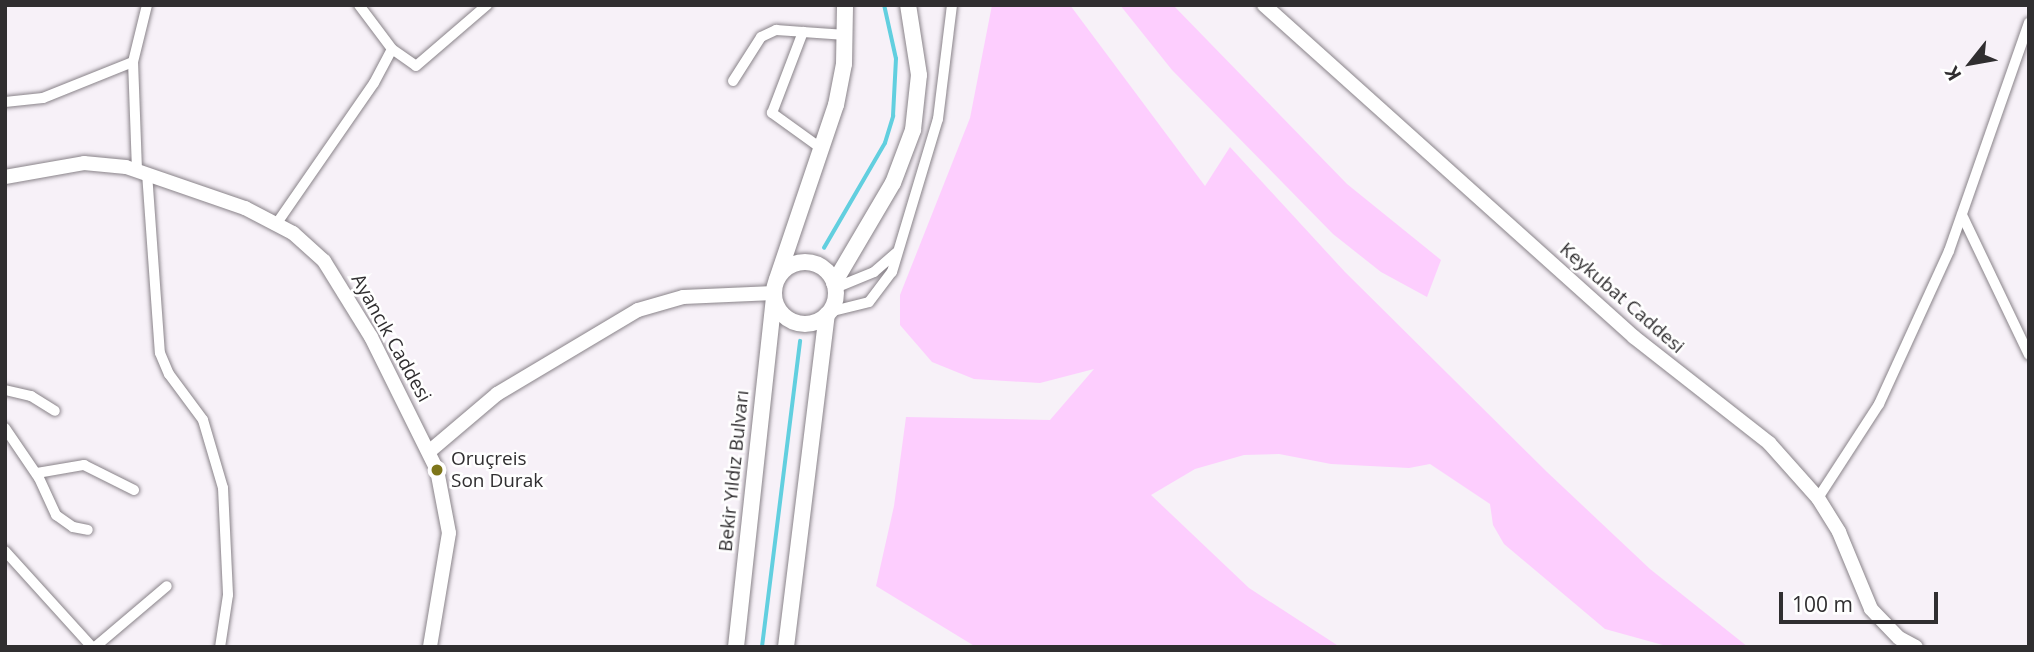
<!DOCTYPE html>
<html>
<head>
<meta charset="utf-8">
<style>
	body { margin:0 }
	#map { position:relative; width:2034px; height:652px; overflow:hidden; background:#f7f1f8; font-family:"Open Sans",sans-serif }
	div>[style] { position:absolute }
	.green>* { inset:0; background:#fdcefe }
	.stream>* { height:3.5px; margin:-1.75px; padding:0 1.75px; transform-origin:1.75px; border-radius:1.75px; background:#62cfdf }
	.roads { filter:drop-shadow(0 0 2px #898389) drop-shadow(0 0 2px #898389) }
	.street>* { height:10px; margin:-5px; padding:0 5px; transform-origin:5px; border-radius:5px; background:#fff }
	.secondary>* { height:14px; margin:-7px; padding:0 7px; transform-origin:7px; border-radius:7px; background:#fff }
	.primary>* { height:16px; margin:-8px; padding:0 8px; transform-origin:8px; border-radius:8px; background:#fff }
	.primary>.ring { margin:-8px; padding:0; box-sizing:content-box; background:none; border:16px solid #fff; border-radius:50% }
	.dots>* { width:19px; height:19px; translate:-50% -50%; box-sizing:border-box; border:4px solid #fff; border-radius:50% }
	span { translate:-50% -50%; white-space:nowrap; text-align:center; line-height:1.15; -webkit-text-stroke:5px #fff; paint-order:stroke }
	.street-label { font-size:19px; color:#302e30 }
	.poi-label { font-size:19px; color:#302e30 }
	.left { translate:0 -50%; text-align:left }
	.frame { position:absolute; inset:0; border:7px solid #302e30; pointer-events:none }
	.north { position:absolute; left:1936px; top:28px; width:70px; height:70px; -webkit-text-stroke:5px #fff; paint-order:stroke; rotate:239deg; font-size:19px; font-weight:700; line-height:28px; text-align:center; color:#302e30 }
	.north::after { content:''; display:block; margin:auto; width:24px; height:32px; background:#302e30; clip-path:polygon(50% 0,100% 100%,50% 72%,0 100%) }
	.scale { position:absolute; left:1779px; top:592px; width:159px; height:32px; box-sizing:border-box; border:4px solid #302e30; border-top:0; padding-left:9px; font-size:21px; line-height:24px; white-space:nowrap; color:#302e30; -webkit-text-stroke:5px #fff; paint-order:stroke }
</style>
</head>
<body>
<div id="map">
	<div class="green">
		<div style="clip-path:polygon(992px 5px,1070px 5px,1205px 186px,1230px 147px,1345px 272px,1547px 472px,1650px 569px,1748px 647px,1670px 647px,1605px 629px,1504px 544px,1493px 525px,1490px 504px,1430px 464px,1409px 468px,1331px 464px,1279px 454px,1244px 455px,1195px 469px,1151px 495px,1249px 588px,1340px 647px,976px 647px,876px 586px,894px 506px,906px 417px,1050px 420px,1094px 369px,1040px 383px,974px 379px,932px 362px,900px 325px,900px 295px,970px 118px)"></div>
		<div style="clip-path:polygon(1120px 5px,1173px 5px,1347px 184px,1441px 260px,1427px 297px,1381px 272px,1333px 234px,1172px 70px)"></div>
	</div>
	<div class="stream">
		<div style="left:824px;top:248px;width:121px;rotate:-59.8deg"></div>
		<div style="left:885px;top:143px;width:28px;rotate:-73deg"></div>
		<div style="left:893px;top:116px;width:57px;rotate:-87deg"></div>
		<div style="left:896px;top:59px;width:55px;rotate:-102.5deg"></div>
		<div style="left:762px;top:647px;width:308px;rotate:-82.9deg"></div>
	</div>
	<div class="roads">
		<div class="street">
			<div style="left:359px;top:5px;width:55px;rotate:53.1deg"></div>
			<div style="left:392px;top:49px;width:29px;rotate:35deg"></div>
			<div style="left:416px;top:66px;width:94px;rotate:-40.7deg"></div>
			<div style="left:733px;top:81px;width:52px;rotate:-57.5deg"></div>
			<div style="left:761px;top:37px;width:17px;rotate:-25deg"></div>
			<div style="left:776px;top:30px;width:27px;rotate:4deg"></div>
			<div style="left:5px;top:102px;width:38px;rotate:-6deg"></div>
			<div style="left:43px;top:98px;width:97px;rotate:-21.8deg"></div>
			<div style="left:822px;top:149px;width:62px;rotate:-144.2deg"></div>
			<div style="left:772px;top:113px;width:87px;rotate:-69.1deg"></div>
			<div style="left:803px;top:32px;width:43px;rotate:4deg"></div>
			<div style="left:137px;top:170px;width:108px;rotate:-92.1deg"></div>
			<div style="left:133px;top:62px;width:59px;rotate:-76.2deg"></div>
			<div style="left:147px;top:173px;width:180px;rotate:85.9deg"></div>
			<div style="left:160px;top:353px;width:23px;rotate:67deg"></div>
			<div style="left:169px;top:374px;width:57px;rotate:53.5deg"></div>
			<div style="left:203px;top:420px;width:71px;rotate:73.6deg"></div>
			<div style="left:223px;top:488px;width:107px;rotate:87.3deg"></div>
			<div style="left:228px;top:595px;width:53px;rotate:98.7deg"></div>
			<div style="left:1962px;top:215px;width:155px;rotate:64.4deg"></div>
			<div style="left:277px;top:223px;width:170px;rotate:-55.3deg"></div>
			<div style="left:374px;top:83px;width:38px;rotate:-62deg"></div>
			<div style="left:835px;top:288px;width:42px;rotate:-22.3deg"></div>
			<div style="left:874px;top:272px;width:29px;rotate:-41deg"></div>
			<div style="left:829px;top:312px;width:41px;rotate:-14deg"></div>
			<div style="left:869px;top:302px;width:38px;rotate:-53deg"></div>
			<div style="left:892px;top:272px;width:160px;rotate:-73.3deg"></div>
			<div style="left:938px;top:119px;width:115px;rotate:-83deg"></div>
			<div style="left:5px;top:390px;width:27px;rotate:13deg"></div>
			<div style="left:31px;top:396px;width:28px;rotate:32deg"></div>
			<div style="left:5px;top:428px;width:60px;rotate:55.8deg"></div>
			<div style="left:39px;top:478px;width:41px;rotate:65.3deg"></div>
			<div style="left:56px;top:515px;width:21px;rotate:35deg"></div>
			<div style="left:73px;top:527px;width:15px;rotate:11deg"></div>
			<div style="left:37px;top:473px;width:48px;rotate:-9.7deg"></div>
			<div style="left:84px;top:465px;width:56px;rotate:26.6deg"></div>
			<div style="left:1818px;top:498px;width:112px;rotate:-57deg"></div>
			<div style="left:1879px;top:404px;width:168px;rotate:-65.4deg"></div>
			<div style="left:1949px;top:251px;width:242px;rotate:-70.7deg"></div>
			<div style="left:5px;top:551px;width:130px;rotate:47.8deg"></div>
			<div style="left:95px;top:647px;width:94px;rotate:-40.3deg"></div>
		</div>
		<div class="secondary">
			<div style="left:1264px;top:5px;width:497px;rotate:41.9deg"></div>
			<div style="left:1634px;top:337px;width:172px;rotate:38.1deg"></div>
			<div style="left:1769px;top:443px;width:74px;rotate:48.3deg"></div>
			<div style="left:1818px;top:498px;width:40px;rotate:58deg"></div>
			<div style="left:1839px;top:532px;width:83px;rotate:67.4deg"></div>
			<div style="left:1871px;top:609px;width:40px;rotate:46deg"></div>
			<div style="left:1899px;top:638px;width:19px;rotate:28deg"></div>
			<div style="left:5px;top:177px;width:80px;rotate:-10deg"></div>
			<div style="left:84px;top:163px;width:42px;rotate:5.4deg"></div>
			<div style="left:126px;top:167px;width:126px;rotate:19deg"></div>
			<div style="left:245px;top:208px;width:54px;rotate:27.5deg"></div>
			<div style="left:293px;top:233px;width:42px;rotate:42.1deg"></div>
			<div style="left:324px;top:261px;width:89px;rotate:58.3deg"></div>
			<div style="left:371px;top:337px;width:148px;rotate:63.6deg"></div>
			<div style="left:437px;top:470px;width:64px;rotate:79.2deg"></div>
			<div style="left:449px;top:533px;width:116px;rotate:99.5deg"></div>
			<div style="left:431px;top:450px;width:87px;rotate:-40.3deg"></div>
			<div style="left:497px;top:394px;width:164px;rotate:-30.8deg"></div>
			<div style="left:638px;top:310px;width:47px;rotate:-16.1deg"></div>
			<div style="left:683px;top:297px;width:91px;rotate:-2.5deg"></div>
		</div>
		<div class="primary">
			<div class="ring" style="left:774px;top:262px;width:46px;height:46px"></div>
			<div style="left:777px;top:279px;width:184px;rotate:-71.3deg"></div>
			<div style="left:836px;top:105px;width:42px;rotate:-79deg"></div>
			<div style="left:844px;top:64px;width:59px;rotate:-89deg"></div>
			<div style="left:834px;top:283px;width:116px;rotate:-59.5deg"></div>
			<div style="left:893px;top:183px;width:57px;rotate:-69.3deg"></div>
			<div style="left:913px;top:130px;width:55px;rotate:-83.8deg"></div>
			<div style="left:919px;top:75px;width:71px;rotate:-98.9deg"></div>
			<div style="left:736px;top:647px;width:349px;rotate:-83.8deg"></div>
			<div style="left:786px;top:647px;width:335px;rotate:-83deg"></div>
		</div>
	</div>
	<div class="dots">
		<div style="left:437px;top:470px;background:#7e761a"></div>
	</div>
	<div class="street-label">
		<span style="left:1622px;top:298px;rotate:41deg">Keykubat Caddesi</span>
		<span style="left:391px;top:338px;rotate:61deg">Ayancık Caddesi</span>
		<span style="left:734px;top:471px;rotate:-84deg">Bekir Yıldız Bulvarı</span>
	</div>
	<div class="poi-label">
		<span class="left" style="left:451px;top:470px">Oruçreis<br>Son Durak</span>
	</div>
	<div class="frame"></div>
	<div class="north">K</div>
	<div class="scale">100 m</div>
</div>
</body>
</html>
